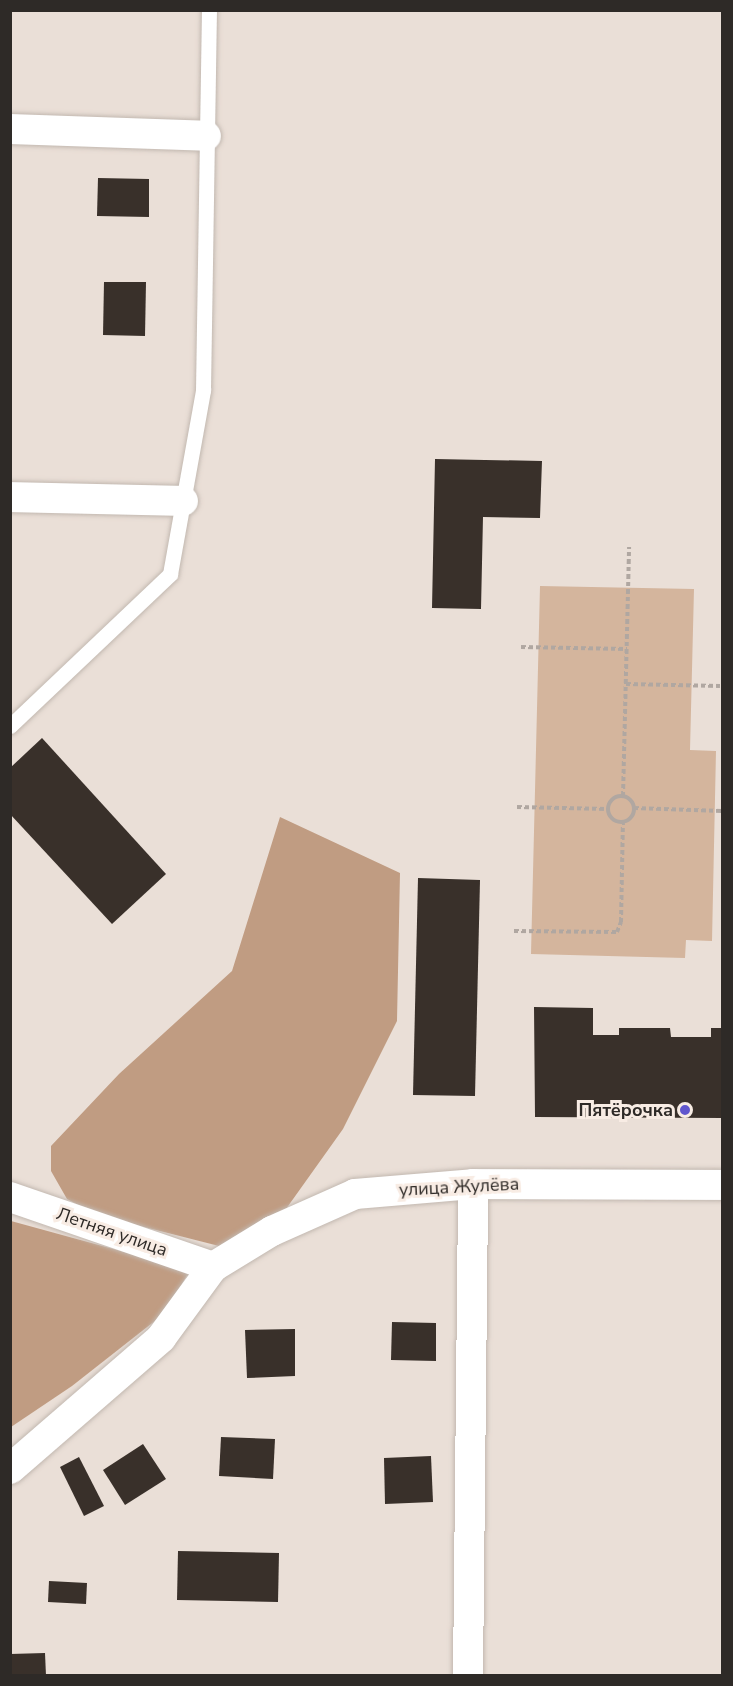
<!DOCTYPE html>
<html>
<head>
<meta charset="utf-8">
<style>
	body { margin:0 }
	#map { position:relative; width:733px; height:1686px; overflow:hidden; background:#eadfd7; font-family:"Nunito Sans",sans-serif }
	div>[style] { position:absolute }
	.green>* { inset:0; background:#d4b59d }
	.forest>* { inset:0; background:#c09c82 }
	.building>* { inset:0; background:#39302a }
	.path>* { height:4px; margin-top:-2px; transform-origin:0; background:repeating-linear-gradient(90deg,#b0a7a1 0 4.5px,transparent 0 7.5px) }
	.path>.ring { margin:-2px; padding:0; box-sizing:content-box; background:none; border:4px solid #b0a7a1; border-radius:50% }
	.roads { filter:drop-shadow(0 0 2px #c2b8b0) drop-shadow(0 0 2px #c2b8b0) }
	.service>* { height:15px; margin:-7.5px; padding:0 7.5px; transform-origin:7.5px; border-radius:7.5px; background:#fff }
	.minor>* { height:30px; margin:-15px; padding:0 15px; transform-origin:15px; border-radius:15px; background:#fff }
	.dots>* { width:16px; height:16px; translate:-50% -50%; box-sizing:border-box; border:3px solid #f8ece4; border-radius:50% }
	span { translate:-50% -50%; white-space:nowrap; text-align:center; line-height:1.15; -webkit-text-stroke:6px #f8ece4; paint-order:stroke }
	.poi-label { font-size:18px; color:#2e2a27; font-weight:700 }
	.right { translate:-100% -50%; text-align:right }
	.street-label { font-size:18px; color:#2e2a27 }
	.frame { position:absolute; inset:0; border:12px solid #2e2a27; pointer-events:none }
</style>
</head>
<body>
<div id="map">
	<div class="green">
		<div style="clip-path:polygon(540px 586px,694px 589px,690px 750px,716px 751px,712px 941px,686px 940px,685px 958px,531px 954px)"></div>
	</div>
	<div class="forest">
		<div style="clip-path:polygon(280px 817px,400px 873px,397px 1021px,343px 1129px,276px 1223px,223px 1247px,97px 1215px,67px 1199px,51px 1171px,51px 1146px,119px 1074px,232px 971px)"></div>
		<div style="clip-path:polygon(11px 1221px,190px 1270px,165px 1313px,72px 1386px,11px 1427px)"></div>
	</div>
	<div class="building">
		<div style="clip-path:polygon(98px 178px,149px 179px,149px 217px,97px 216px)"></div>
		<div style="clip-path:polygon(104px 282px,146px 282px,145px 336px,103px 335px)"></div>
		<div style="clip-path:polygon(435px 459px,542px 461px,540px 518px,483px 517px,481px 609px,432px 608px)"></div>
		<div style="clip-path:polygon(42px 738px,166px 874px,112px 924px,10px 814px,10px 768px)"></div>
		<div style="clip-path:polygon(418px 878px,480px 880px,475px 1096px,413px 1095px)"></div>
		<div style="clip-path:polygon(534px 1007px,593px 1008px,593px 1035px,619px 1035px,619px 1028px,670px 1028px,671px 1037px,711px 1037px,711px 1028px,722px 1028px,722px 1118px,535px 1117px)"></div>
		<div style="clip-path:polygon(392px 1322px,436px 1323px,436px 1361px,391px 1360px)"></div>
		<div style="clip-path:polygon(295px 1329px,295px 1376px,247px 1378px,245px 1330px)"></div>
		<div style="clip-path:polygon(221px 1437px,275px 1439px,273px 1479px,219px 1476px)"></div>
		<div style="clip-path:polygon(143px 1444px,166px 1479px,125px 1505px,103px 1470px)"></div>
		<div style="clip-path:polygon(431px 1456px,433px 1502px,385px 1504px,384px 1458px)"></div>
		<div style="clip-path:polygon(79px 1457px,104px 1506px,84px 1516px,60px 1467px)"></div>
		<div style="clip-path:polygon(178px 1551px,279px 1553px,278px 1602px,177px 1600px)"></div>
		<div style="clip-path:polygon(49px 1581px,87px 1583px,86px 1604px,48px 1602px)"></div>
		<div style="clip-path:polygon(45px 1653px,46px 1676px,10px 1676px,10px 1654px)"></div>
	</div>
	<div class="path">
		<div style="left:521px;top:647px;width:106px;rotate:1.1deg"></div>
		<div style="left:626px;top:684px;width:94px;rotate:1.2deg"></div>
		<div style="left:623px;top:796px;width:249px;rotate:-88.6deg"></div>
		<div class="ring" style="left:608px;top:796px;width:22px;height:22px"></div>
		<div style="left:517px;top:807px;width:91px;rotate:1.3deg"></div>
		<div style="left:634px;top:808px;width:88px;rotate:2deg"></div>
		<div style="left:514px;top:931px;width:103px;rotate:0.6deg"></div>
		<div style="left:617px;top:932px;width:11px;rotate:-68deg"></div>
		<div style="left:621px;top:922px;width:100px;rotate:-88.9deg"></div>
	</div>
	<div class="roads">
		<div class="service">
			<div style="left:10px;top:726px;width:221px;rotate:-43.5deg"></div>
			<div style="left:170px;top:574px;width:187px;rotate:-79.8deg"></div>
			<div style="left:203px;top:390px;width:380px;rotate:-89.1deg"></div>
		</div>
		<div class="minor">
			<div style="left:10px;top:129px;width:196px;rotate:2deg"></div>
			<div style="left:10px;top:497px;width:173px;rotate:1.3deg"></div>
			<div style="left:10px;top:1197px;width:215px;rotate:19deg"></div>
			<div style="left:10px;top:1469px;width:200px;rotate:-40.9deg"></div>
			<div style="left:161px;top:1338px;width:88px;rotate:-53.8deg"></div>
			<div style="left:213px;top:1267px;width:69px;rotate:-31.4deg"></div>
			<div style="left:272px;top:1231px;width:91px;rotate:-24deg"></div>
			<div style="left:355px;top:1194px;width:118px;rotate:-4.8deg"></div>
			<div style="left:473px;top:1184px;width:249px;rotate:0.2deg"></div>
			<div style="left:468px;top:1676px;width:492px;rotate:-89.4deg"></div>
		</div>
	</div>
	<div class="dots">
		<div style="left:685px;top:1110px;background:#5f55cd"></div>
	</div>
	<div class="poi-label">
		<span class="right" style="left:673px;top:1110px">Пятёрочка</span>
	</div>
	<div class="street-label">
		<span style="left:459px;top:1187px;rotate:-3deg">улица Жулёва</span>
		<span style="left:112px;top:1232px;rotate:19deg">Летняя улица</span>
	</div>
	<div class="frame"></div>
</div>
</body>
</html>
